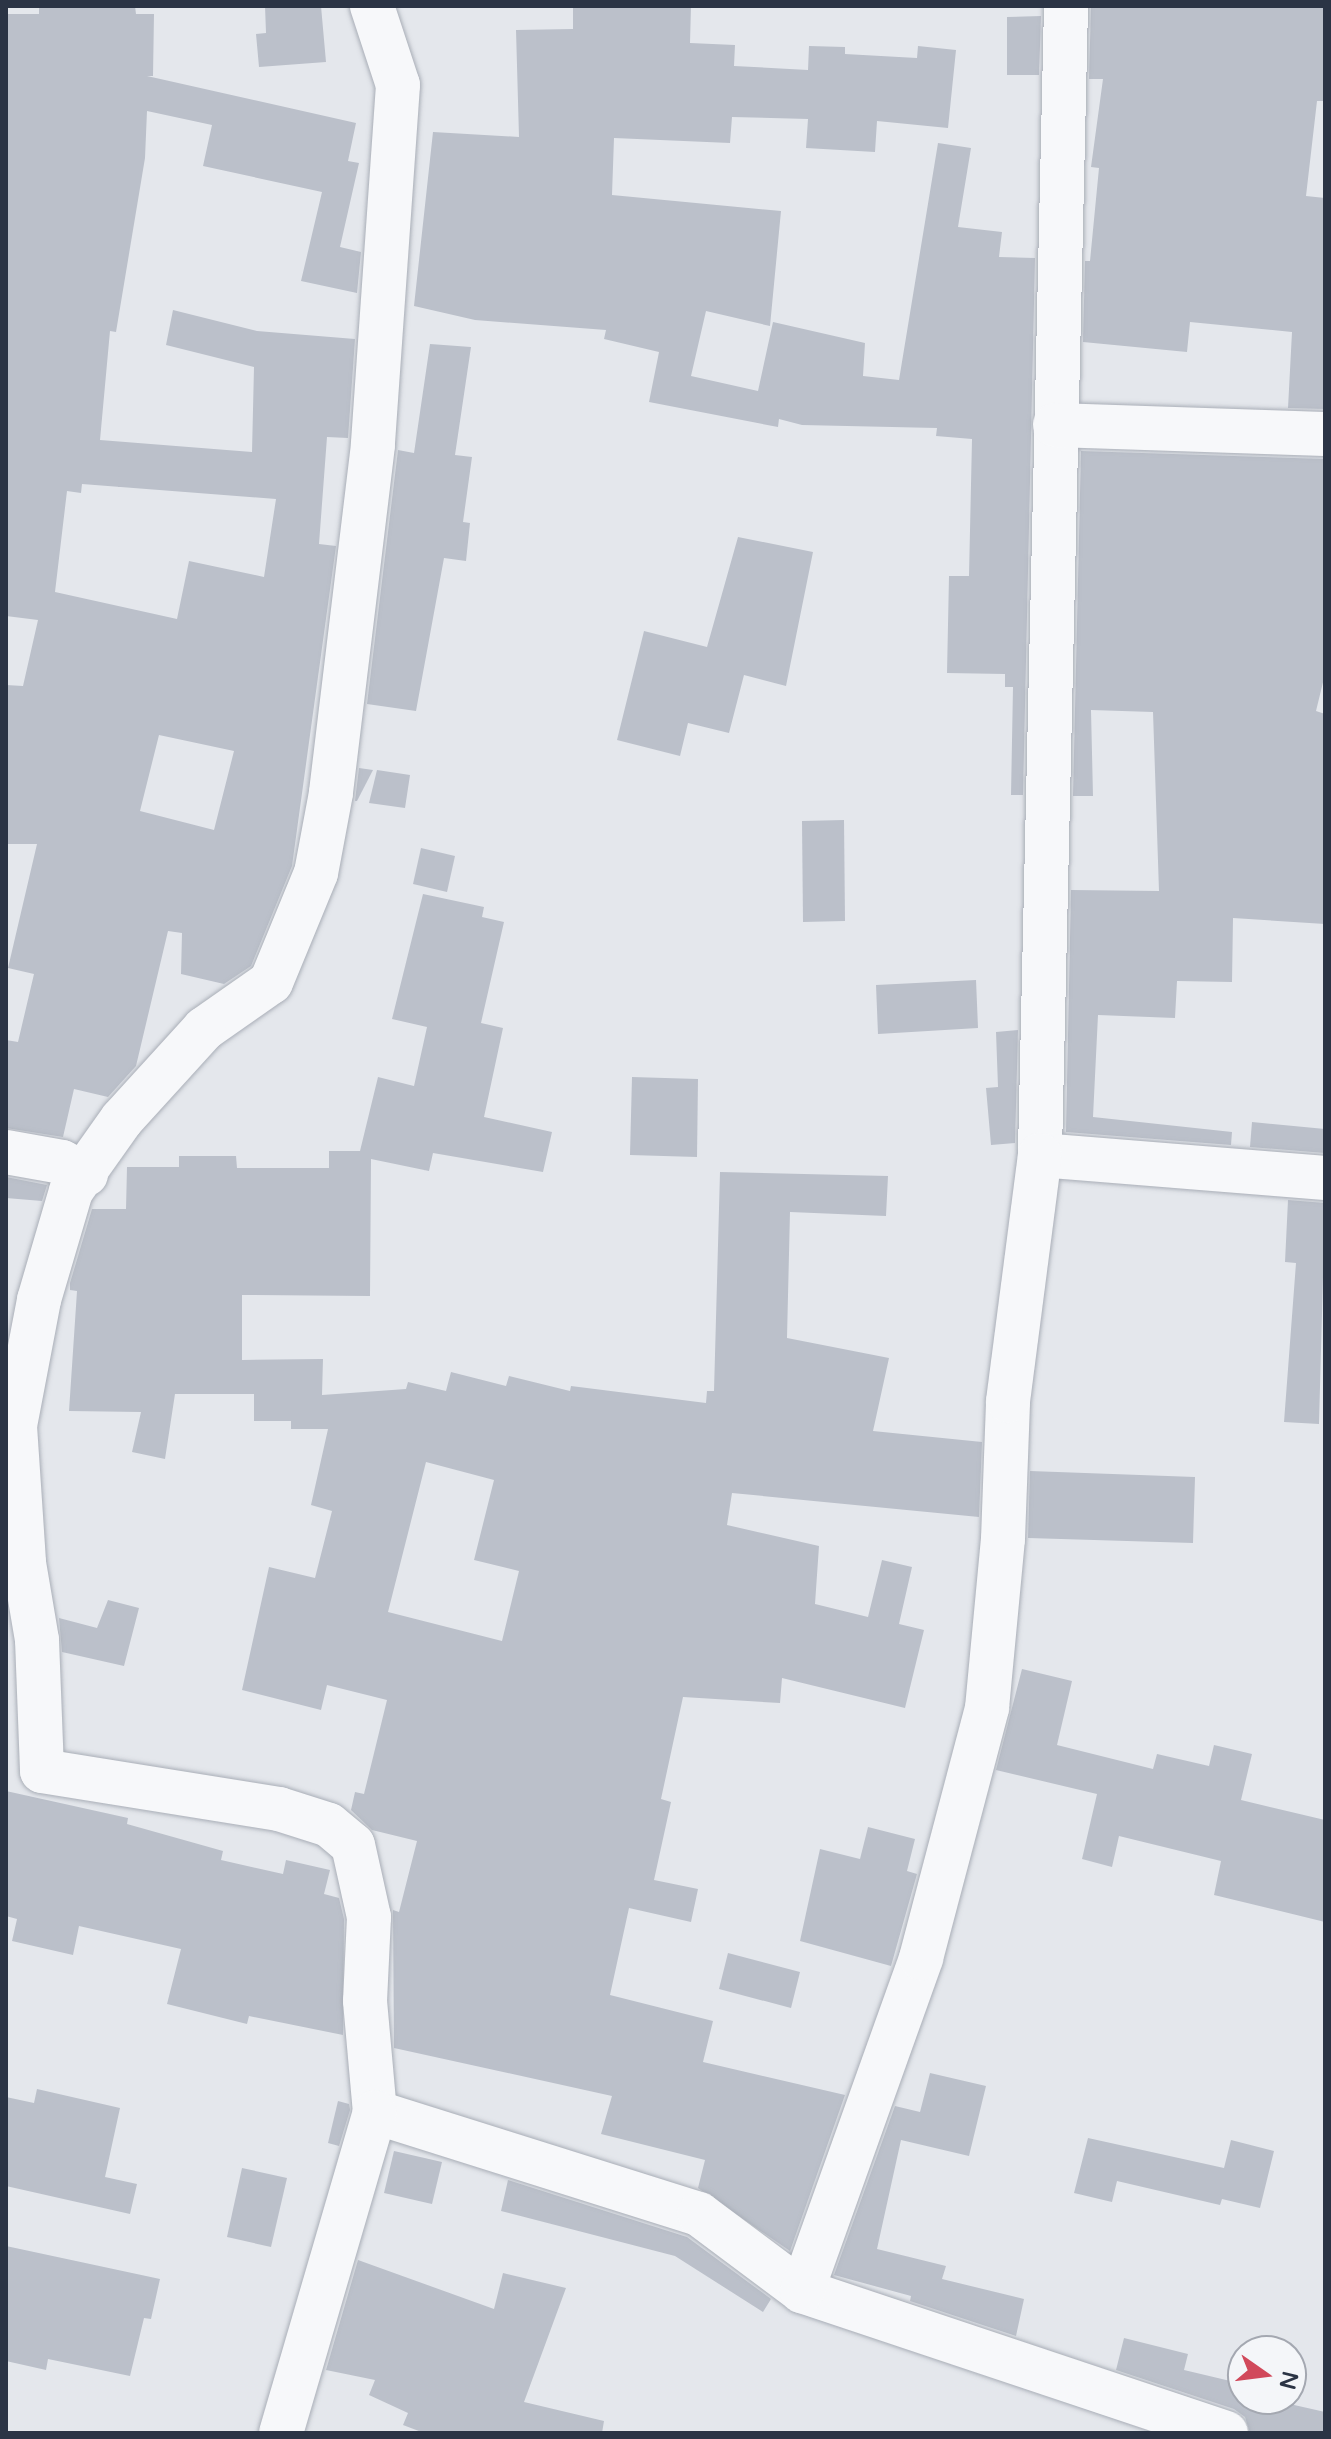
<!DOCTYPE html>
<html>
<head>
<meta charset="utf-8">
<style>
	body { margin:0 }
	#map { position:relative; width:1331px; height:2439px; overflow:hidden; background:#e4e7ec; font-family:"Varela Round",sans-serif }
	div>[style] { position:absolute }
	.building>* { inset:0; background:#bbc0ca }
	.roads { filter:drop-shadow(0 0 2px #a9aeb7) drop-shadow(0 0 2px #a9aeb7) }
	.street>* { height:44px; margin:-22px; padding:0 22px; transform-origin:22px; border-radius:22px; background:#f7f8fa }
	span { translate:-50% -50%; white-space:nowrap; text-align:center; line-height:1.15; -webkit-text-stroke:7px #f4f6f9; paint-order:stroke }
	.frame { position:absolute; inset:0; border:8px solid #2b3445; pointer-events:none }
	.north { position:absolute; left:1227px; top:2335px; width:80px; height:80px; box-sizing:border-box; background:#f4f6f9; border:2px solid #a4a8b1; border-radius:50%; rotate:104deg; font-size:22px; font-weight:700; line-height:32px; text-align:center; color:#2b3445 }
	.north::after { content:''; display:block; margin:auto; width:28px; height:36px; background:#d1495b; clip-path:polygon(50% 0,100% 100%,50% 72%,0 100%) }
</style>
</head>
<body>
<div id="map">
	<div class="building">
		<div style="clip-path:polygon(evenodd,39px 6px,135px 6px,136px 14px,154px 14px,153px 76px,147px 76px,356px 123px,348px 161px,359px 163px,340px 247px,361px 252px,357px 293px,301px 281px,322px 192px,203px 166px,212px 125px,147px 111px,145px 158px,116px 332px,110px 331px,100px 440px,252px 452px,254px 367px,166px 345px,173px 310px,257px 331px,355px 339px,348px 438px,327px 437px,319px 544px,336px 546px,292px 866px,251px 966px,224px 984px,181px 974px,182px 933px,168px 931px,136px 1066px,108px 1097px,74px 1089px,63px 1137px,6px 1128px,6px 1040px,18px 1042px,34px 974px,8px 968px,37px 844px,6px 844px,6px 685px,23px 686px,38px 620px,6px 616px,6px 14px,39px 14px,39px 6px,82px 484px,276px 499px,264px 577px,189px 561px,177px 619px,55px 592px,67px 491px,81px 493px,82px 484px,39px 6px,159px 735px,234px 751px,214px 830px,140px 811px,159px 735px)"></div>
		<div style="clip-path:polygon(265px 6px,321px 6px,326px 62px,259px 67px,256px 34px,266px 33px)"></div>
		<div style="clip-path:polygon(573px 6px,691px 6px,690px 43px,735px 45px,734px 66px,808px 70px,809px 46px,845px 47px,845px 54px,917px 58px,918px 46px,956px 50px,948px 128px,877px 121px,875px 152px,806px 148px,808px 119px,732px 117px,730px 143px,614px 138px,612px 195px,781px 211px,770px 326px,706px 311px,691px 376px,758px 391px,773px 322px,865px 343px,863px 376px,899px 380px,938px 143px,971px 148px,958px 227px,1002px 232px,999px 257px,1035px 258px,1023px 795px,1011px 795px,1013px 687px,1005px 687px,1005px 674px,947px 673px,949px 576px,969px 576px,972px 439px,936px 436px,937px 428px,802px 425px,779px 419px,778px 427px,649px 402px,659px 352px,604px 339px,606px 330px,475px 320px,414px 306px,433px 132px,519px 137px,516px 30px,573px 29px)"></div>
		<div style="clip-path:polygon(1091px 6px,1325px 6px,1325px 101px,1317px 101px,1306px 196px,1325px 198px,1325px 409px,1288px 408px,1292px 332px,1190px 322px,1187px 352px,1083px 342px,1085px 261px,1090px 261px,1099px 168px,1091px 167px,1103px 79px,1089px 79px)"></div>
		<div style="clip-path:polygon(1041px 16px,1039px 75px,1007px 75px,1007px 17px)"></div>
		<div style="clip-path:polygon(430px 344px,471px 347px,455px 455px,472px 457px,463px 522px,470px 523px,466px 561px,444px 558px,416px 711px,367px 704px,398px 450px,414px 453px)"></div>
		<div style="clip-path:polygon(1081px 451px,1325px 459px,1325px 674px,1316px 711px,1325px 714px,1325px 924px,1233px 918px,1232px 982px,1177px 981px,1175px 1018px,1098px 1015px,1093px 1117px,1232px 1132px,1231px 1145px,1066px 1132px,1071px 890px,1159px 891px,1153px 712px,1091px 710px,1093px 796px,1073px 796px)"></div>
		<div style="clip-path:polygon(738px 537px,813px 552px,786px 686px,744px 675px,729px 733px,688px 723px,680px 756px,617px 740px,644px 631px,707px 647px)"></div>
		<div style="clip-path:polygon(359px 768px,373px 770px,357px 801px,355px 801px)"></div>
		<div style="clip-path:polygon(377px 770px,410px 775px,405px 808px,369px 803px)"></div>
		<div style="clip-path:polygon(844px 820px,845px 921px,803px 922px,802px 821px)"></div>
		<div style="clip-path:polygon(421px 848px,455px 856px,447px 892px,413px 884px)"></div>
		<div style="clip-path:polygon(evenodd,423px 894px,484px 907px,482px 917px,504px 922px,481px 1023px,503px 1028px,484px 1117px,552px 1132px,543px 1172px,433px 1153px,429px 1171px,371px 1159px,370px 1296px,242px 1295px,242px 1360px,323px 1359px,322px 1395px,406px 1389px,408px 1382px,446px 1391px,451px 1372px,506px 1386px,509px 1376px,570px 1391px,571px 1386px,706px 1403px,707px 1391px,714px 1391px,720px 1172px,888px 1176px,886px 1216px,790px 1212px,787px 1338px,889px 1358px,873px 1431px,982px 1442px,979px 1517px,732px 1493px,727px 1525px,819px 1546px,815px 1604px,868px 1617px,882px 1560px,912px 1567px,899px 1624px,924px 1630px,905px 1708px,782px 1678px,780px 1703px,683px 1697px,661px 1799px,671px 1802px,654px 1880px,698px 1889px,691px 1922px,629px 1908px,610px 1995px,713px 2021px,703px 2062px,845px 2095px,790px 2251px,698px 2188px,705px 2160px,601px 2134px,612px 2096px,394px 2048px,393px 1910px,399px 1912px,417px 1841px,372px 1830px,351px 1810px,355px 1792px,364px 1794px,387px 1700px,327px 1685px,321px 1710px,242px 1690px,269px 1567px,315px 1578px,332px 1511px,311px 1505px,328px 1429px,291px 1429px,291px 1421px,254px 1421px,254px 1394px,175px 1394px,165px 1459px,132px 1452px,141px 1412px,69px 1411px,77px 1291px,70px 1290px,70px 1283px,92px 1209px,126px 1209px,127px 1167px,179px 1167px,179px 1156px,236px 1156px,237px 1168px,329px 1168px,329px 1151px,360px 1151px,378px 1077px,414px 1086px,427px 1027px,392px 1019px,423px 894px,426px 1462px,494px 1480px,474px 1560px,519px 1571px,502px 1641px,388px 1612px,426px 1462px)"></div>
		<div style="clip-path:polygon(976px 980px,978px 1028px,878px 1034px,876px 985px)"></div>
		<div style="clip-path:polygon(1018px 1030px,1015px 1143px,991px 1145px,986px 1088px,998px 1087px,996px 1032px)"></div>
		<div style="clip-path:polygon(632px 1077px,698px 1079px,697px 1157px,630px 1155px)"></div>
		<div style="clip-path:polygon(1252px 1122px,1325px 1129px,1325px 1153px,1250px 1147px)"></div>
		<div style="clip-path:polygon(6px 1177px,47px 1185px,42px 1201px,6px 1198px)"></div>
		<div style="clip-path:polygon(1288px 1200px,1325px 1203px,1319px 1424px,1284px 1422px,1296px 1263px,1285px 1262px)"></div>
		<div style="clip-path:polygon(1030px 1471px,1195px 1477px,1193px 1543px,1028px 1538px)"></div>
		<div style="clip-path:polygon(108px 1600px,139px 1608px,124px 1666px,62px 1652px,59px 1618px,97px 1628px)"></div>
		<div style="clip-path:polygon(1022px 1669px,1072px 1681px,1057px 1745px,1153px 1769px,1157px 1754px,1209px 1766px,1214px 1745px,1252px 1754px,1241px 1800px,1325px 1820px,1325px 1922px,1214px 1895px,1221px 1861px,1119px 1836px,1112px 1867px,1082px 1859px,1097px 1794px,996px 1770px)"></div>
		<div style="clip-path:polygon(6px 1791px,128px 1818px,127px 1824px,223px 1851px,221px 1860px,283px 1874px,286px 1860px,330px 1870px,324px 1894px,339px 1898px,344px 1919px,343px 2035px,249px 2016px,247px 2024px,167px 2004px,181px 1949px,79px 1926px,73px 1955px,12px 1941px,17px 1919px,6px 1916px)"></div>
		<div style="clip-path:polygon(868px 1827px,915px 1839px,907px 1871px,917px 1874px,891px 1966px,800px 1941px,820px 1849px,860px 1859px)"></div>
		<div style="clip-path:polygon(728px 1953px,800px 1972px,791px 2008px,719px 1989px)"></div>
		<div style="clip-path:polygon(930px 2073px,986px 2086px,969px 2156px,901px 2140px,877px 2249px,946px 2266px,942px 2279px,1024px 2299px,1016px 2336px,910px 2301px,911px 2296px,834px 2275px,895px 2106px,920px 2112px)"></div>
		<div style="clip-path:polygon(37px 2089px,120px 2108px,105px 2177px,137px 2184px,130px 2214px,6px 2186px,6px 2097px,34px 2103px)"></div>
		<div style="clip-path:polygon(338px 2101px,349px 2104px,350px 2110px,339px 2146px,328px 2143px)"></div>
		<div style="clip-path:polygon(1088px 2138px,1224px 2168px,1231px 2140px,1274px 2151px,1260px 2208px,1222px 2199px,1220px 2205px,1117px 2181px,1112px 2202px,1074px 2193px)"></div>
		<div style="clip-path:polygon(394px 2151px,442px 2162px,432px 2204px,384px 2193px)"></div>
		<div style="clip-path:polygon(242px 2168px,287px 2178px,271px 2247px,227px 2237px)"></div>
		<div style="clip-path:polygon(508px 2180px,687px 2237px,771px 2299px,763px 2312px,675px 2256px,501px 2211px)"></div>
		<div style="clip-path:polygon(6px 2246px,160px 2279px,151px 2319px,144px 2318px,130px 2376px,48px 2359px,46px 2370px,6px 2361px)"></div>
		<div style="clip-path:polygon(358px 2260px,494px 2309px,503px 2273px,566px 2288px,524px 2402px,604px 2421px,602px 2433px,424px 2433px,403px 2425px,408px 2413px,369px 2395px,375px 2380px,326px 2370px)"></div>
		<div style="clip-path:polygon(1124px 2338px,1188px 2354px,1184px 2370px,1243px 2384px,1243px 2399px,1268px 2399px,1325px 2412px,1325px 2433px,1250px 2433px,1245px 2417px,1234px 2409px,1116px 2370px)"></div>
	</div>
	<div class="roads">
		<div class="street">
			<div style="left:372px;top:6px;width:83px;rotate:71.8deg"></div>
			<div style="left:398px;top:85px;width:361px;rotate:94deg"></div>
			<div style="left:373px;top:445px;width:351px;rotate:96.9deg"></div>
			<div style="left:331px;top:793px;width:81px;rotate:100.6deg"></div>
			<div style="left:316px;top:873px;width:118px;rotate:112.4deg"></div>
			<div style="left:271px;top:982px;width:82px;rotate:145deg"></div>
			<div style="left:204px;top:1029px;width:122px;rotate:132.3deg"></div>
			<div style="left:122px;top:1119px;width:88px;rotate:125.3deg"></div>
			<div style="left:71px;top:1191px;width:114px;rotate:106.4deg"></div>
			<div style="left:39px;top:1300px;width:128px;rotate:100.8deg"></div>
			<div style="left:15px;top:1426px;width:137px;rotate:86.2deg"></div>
			<div style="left:24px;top:1563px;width:78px;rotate:80.4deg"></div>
			<div style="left:37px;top:1640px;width:131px;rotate:87.8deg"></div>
			<div style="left:42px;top:1771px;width:240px;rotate:9.1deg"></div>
			<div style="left:279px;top:1809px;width:52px;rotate:17.7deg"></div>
			<div style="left:329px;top:1825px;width:31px;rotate:40deg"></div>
			<div style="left:353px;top:1845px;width:74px;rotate:77.5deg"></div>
			<div style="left:369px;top:1917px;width:84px;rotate:92.7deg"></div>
			<div style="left:365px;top:2001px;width:111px;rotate:84.9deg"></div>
			<div style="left:375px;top:2112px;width:340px;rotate:17.5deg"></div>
			<div style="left:699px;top:2214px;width:129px;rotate:36.8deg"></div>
			<div style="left:802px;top:2291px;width:447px;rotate:18.5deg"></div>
			<div style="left:1066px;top:6px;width:1149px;rotate:91.3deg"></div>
			<div style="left:1040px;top:1155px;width:286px;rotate:4.6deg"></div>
			<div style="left:1055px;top:425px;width:270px;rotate:1.9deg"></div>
			<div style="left:6px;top:1152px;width:57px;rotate:10.1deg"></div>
			<div style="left:62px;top:1162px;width:27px;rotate:27deg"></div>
			<div style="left:802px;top:2291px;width:354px;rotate:-70.3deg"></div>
			<div style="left:921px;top:1958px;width:259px;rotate:-75.2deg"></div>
			<div style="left:987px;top:1708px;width:170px;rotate:-84.6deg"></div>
			<div style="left:1003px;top:1539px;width:138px;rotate:-87.9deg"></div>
			<div style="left:1008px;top:1401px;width:248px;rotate:-82.6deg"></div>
			<div style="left:281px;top:2433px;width:334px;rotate:-73.7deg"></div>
		</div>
	</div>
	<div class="frame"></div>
	<div class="north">N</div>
</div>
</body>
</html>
